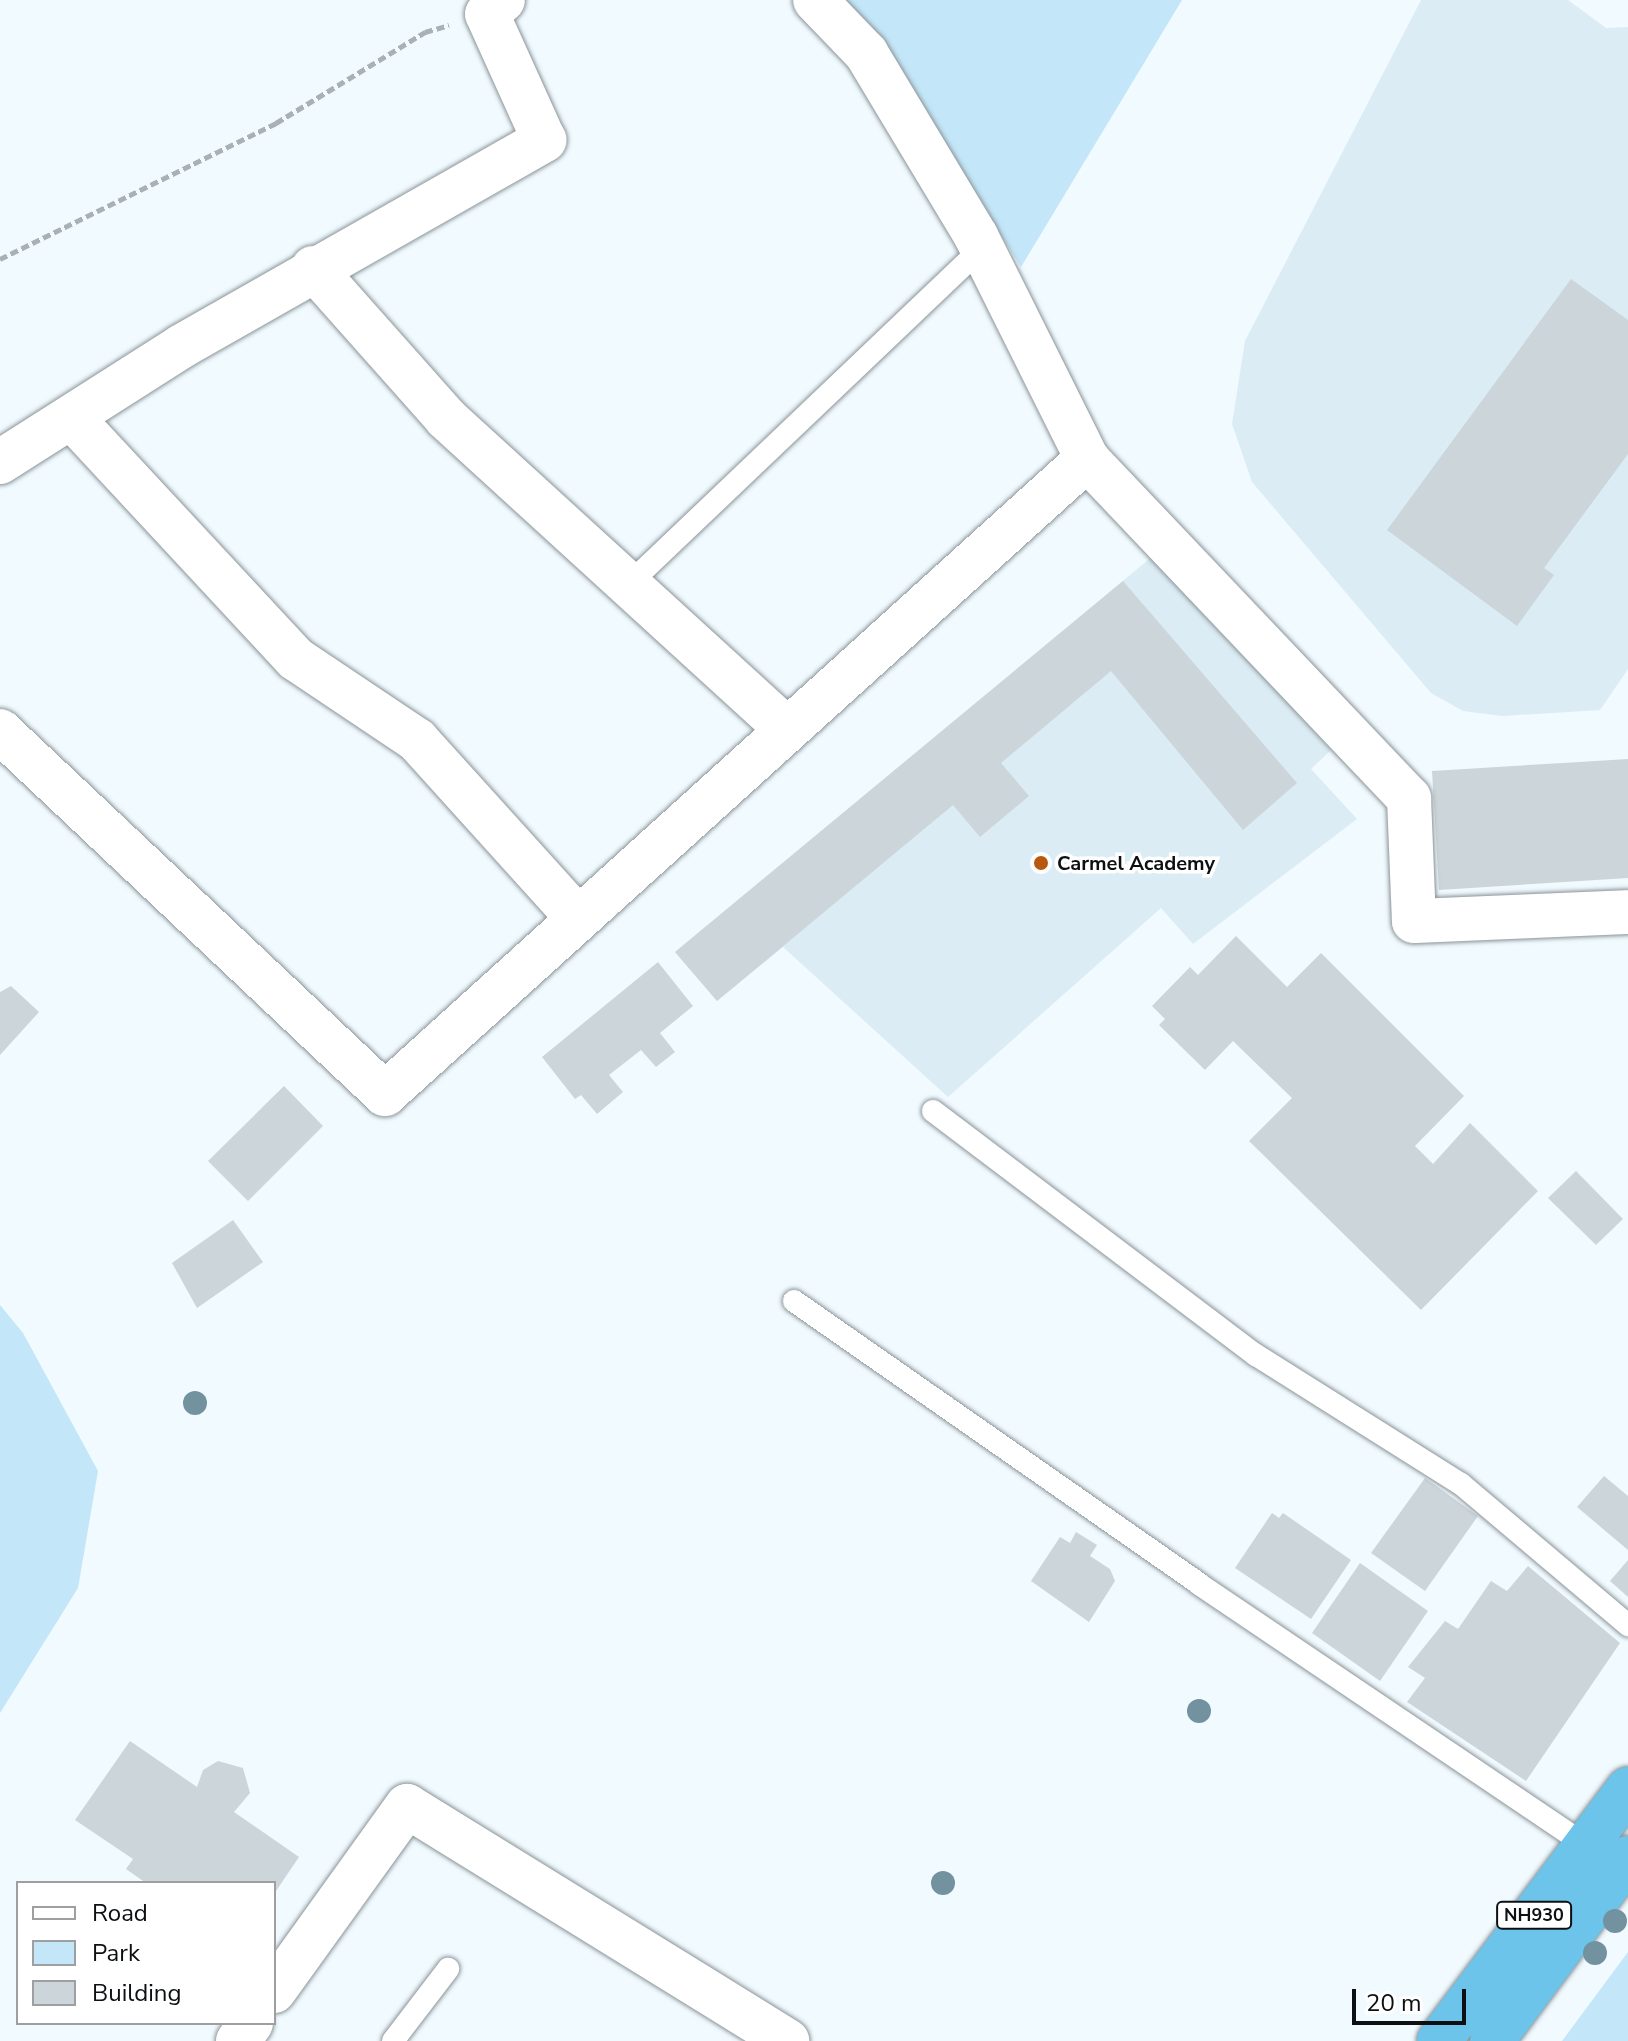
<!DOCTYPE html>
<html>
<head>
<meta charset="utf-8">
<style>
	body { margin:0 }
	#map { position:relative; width:1628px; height:2041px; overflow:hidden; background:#f0faff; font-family:"Nunito Sans",sans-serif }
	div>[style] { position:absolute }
	.built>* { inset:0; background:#dbecf4 }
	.green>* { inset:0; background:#c3e6f8 }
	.building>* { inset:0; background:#ccd5da }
	.path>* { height:5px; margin-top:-2.5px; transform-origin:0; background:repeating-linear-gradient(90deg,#a9b1b5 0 8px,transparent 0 12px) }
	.roads { filter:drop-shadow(0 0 2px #8b9498) drop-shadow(0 0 2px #8b9498) }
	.service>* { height:22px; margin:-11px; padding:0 11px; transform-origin:11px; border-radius:11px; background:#fff }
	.minor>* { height:44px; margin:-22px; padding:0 22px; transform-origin:22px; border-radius:22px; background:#fff }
	.trunk>* { height:44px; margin:-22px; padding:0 22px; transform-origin:22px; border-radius:22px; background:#6cc4ea }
	.trees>* { width:24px; height:24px; margin:-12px; border-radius:50%; background:#73929f }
	.dots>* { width:22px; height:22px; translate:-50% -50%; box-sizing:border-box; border:4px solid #fff; border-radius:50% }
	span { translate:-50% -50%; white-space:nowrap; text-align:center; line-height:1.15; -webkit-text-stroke:7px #fff; paint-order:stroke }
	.shield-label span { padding:2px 6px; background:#fff; border:2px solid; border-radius:6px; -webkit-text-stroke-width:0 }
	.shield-label { font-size:18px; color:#0d1012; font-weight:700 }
	.poi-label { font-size:20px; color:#0d1012; font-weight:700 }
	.left { translate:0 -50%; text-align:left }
	.legend { position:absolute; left:16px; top:1881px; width:260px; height:144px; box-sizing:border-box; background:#fff; border:2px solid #9e9fa0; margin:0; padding:10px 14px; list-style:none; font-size:24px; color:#0d1012 }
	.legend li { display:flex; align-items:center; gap:16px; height:40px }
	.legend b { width:40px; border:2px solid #9e9fa0 }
	.scale { position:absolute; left:1352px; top:1989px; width:114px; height:36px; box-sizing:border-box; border:4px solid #0d1012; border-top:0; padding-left:10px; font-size:24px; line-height:28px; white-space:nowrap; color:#0d1012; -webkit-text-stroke:6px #fff; paint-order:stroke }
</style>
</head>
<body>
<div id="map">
	<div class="built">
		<div style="clip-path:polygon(1421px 0,1568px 0,1606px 28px,1628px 27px,1628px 669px,1600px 710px,1502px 716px,1463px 711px,1431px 693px,1252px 482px,1232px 424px,1245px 341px)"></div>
		<div style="clip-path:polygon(1153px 556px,1331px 750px,1311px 769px,1357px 819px,1193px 944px,1161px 908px,948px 1097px,783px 947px,717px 1001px,675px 952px)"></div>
	</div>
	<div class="green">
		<div style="clip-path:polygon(838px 0,1182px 0,1021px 267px,877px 41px)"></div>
		<div style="clip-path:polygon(0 1305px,23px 1333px,98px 1471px,78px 1588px,0 1713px)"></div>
		<div style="clip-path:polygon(1628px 1952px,1628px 2041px,1562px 2041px)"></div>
	</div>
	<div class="building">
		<div style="clip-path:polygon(1571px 279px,1628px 320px,1628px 454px,1544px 568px,1554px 575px,1517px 626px,1387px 530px)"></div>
		<div style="clip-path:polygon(1123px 581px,1297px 783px,1243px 830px,1111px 671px,1001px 763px,1029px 796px,980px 837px,953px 805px,717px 1001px,675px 952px)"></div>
		<div style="clip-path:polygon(1628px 759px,1628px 878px,1439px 890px,1432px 771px)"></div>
		<div style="clip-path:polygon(1236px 936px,1287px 987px,1321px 953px,1464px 1096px,1415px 1146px,1433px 1164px,1470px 1123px,1538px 1191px,1421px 1310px,1249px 1141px,1292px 1098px,1233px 1041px,1205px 1070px,1159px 1025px,1165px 1019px,1152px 1006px,1190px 967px,1198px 975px)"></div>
		<div style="clip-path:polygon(658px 962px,693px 1006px,660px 1033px,675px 1052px,656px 1067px,641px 1050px,609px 1075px,623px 1092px,597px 1114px,581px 1095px,575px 1099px,542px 1057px)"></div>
		<div style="clip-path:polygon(11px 986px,39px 1012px,0 1055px,0 992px)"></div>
		<div style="clip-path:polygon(284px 1086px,323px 1126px,248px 1201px,208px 1161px)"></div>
		<div style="clip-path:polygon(1576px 1171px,1623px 1219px,1596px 1245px,1548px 1198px)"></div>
		<div style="clip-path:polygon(233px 1220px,263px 1262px,197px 1308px,172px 1263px)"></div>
		<div style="clip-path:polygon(1604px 1476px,1628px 1496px,1628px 1550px,1577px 1507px)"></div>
		<div style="clip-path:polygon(1425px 1478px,1478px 1516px,1425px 1591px,1371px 1553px)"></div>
		<div style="clip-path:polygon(1272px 1513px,1279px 1518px,1283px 1513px,1351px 1560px,1311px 1619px,1235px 1568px)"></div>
		<div style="clip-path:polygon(1076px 1532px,1097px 1545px,1090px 1556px,1110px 1569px,1115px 1581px,1089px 1622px,1031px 1581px,1060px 1537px,1070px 1543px)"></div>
		<div style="clip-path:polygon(1628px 1560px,1628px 1597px,1610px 1581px)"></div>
		<div style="clip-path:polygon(1360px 1563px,1428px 1611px,1380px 1681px,1312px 1633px)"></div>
		<div style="clip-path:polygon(1528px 1566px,1620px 1643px,1526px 1781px,1407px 1702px,1425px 1678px,1408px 1667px,1445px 1621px,1458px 1629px,1491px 1581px,1507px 1591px)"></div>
		<div style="clip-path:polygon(130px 1741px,197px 1787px,203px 1770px,218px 1761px,243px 1768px,250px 1793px,234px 1812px,299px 1857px,274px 1894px,274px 1883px,146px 1883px,126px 1869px,133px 1859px,75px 1820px)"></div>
	</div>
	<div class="path">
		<div style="left:0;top:259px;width:308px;rotate:-26.2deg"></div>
		<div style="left:276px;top:123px;width:175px;rotate:-31.4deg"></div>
		<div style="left:425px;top:32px;width:25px;rotate:-16deg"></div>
	</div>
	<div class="roads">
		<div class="service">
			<div style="left:629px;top:584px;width:487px;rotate:-43.6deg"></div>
			<div style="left:933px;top:1111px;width:405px;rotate:37.1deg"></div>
			<div style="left:1256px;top:1355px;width:242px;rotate:32.2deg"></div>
			<div style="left:1461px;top:1484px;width:219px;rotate:40.2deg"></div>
			<div style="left:794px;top:1301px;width:494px;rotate:34.9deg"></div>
			<div style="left:1199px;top:1584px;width:467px;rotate:34deg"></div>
			<div style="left:393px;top:2041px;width:91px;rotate:-52.6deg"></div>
		</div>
		<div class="minor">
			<div style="left:815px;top:0;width:74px;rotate:46.1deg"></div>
			<div style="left:866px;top:53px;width:214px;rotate:59deg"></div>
			<div style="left:976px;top:236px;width:249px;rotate:63.5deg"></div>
			<div style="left:1087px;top:459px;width:468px;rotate:46.5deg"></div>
			<div style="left:1409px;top:798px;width:123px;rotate:87.7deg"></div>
			<div style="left:1414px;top:921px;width:214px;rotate:-2.4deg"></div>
			<div style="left:313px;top:268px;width:200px;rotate:48.4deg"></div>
			<div style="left:446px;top:418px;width:460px;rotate:42.4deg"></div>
			<div style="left:71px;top:417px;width:330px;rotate:47.1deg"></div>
			<div style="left:296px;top:659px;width:146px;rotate:33.8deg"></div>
			<div style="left:417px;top:740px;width:240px;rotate:47.9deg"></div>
			<div style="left:0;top:462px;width:216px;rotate:-32.5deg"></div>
			<div style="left:182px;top:346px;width:417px;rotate:-29.6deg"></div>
			<div style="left:544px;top:140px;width:138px;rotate:-114.3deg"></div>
			<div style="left:487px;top:14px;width:21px;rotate:-41deg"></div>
			<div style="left:0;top:731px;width:529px;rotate:43.32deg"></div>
			<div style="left:385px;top:1094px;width:947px;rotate:-42.13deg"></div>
			<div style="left:274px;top:1991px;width:228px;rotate:-54.3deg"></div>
			<div style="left:407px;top:1806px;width:447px;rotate:31.7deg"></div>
			<div style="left:238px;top:2041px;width:22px;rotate:-54deg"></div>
		</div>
		<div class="trunk">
			<div style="left:1439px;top:2041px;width:315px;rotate:-53.1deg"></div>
			<div style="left:1492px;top:2041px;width:228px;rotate:-53.4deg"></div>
		</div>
	</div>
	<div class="trees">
		<div style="left:195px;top:1403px"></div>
		<div style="left:1199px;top:1711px"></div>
		<div style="left:943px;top:1883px"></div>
		<div style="left:1615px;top:1921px"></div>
		<div style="left:1595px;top:1953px"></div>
	</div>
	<div class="dots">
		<div style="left:1041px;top:863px;background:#b75710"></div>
	</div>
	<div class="shield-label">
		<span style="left:1534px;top:1915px">NH930</span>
	</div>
	<div class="poi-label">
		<span class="left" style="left:1057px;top:863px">Carmel Academy</span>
	</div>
	<ul class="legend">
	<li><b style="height:10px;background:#fff"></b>Road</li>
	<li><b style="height:22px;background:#c3e6f8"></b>Park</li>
	<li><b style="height:22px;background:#ccd5da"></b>Building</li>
	</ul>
	<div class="scale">20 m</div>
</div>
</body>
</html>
